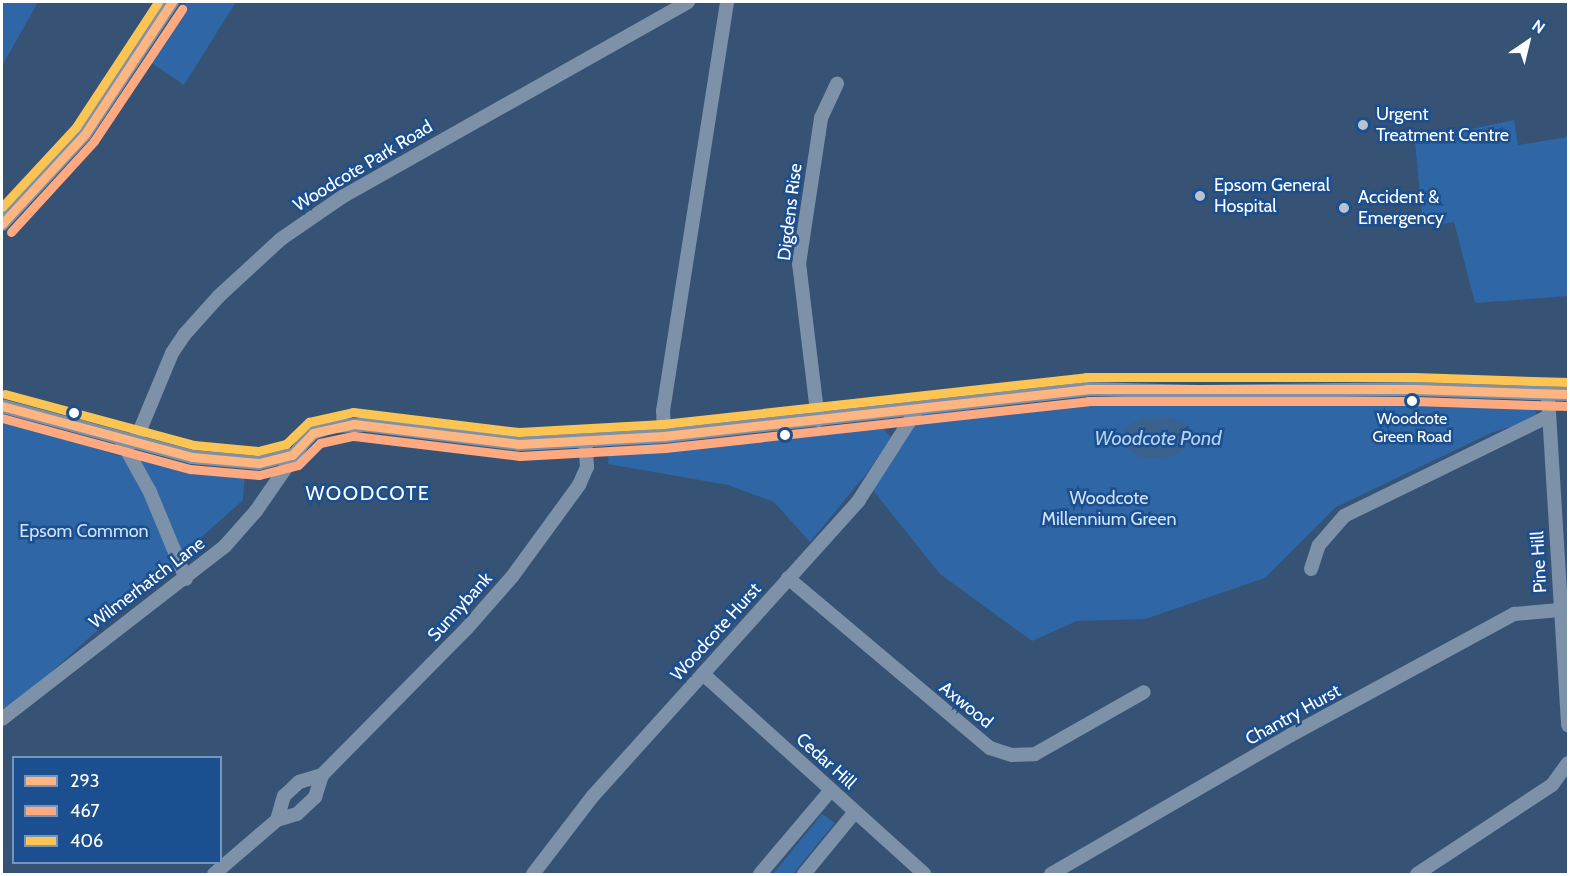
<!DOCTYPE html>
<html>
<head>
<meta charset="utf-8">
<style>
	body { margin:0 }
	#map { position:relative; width:1570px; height:876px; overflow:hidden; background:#365274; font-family:Cabin,sans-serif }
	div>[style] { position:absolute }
	.green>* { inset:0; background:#2f66a5 }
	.water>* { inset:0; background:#3b618d }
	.minor>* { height:14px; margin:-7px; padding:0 7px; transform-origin:7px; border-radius:7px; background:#7d92a8 }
	.bus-1>* { height:9px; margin:-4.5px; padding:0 4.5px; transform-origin:4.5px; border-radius:4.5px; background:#ffb580 }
	.bus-2>* { height:9px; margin:-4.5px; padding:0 4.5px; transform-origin:4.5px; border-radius:4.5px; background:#ffa980 }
	.bus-3>* { height:9px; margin:-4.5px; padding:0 4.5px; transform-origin:4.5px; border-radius:4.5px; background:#fcc553 }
	.dots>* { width:16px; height:16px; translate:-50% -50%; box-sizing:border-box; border:3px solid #1b4f8f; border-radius:50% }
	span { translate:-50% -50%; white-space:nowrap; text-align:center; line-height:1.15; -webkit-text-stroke:5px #1b4f8f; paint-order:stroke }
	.bus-label { font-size:16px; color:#fff }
	.poi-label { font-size:18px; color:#fff }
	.left { translate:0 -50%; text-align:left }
	.street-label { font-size:18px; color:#fff }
	.park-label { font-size:18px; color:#cfe3fa }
	.water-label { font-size:20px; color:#b5d3f5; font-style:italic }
	.neighbourhood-label { font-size:20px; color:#fff; letter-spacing:1.5px }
	.frame { position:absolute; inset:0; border:3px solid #fff; pointer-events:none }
	.legend { position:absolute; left:12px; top:756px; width:210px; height:108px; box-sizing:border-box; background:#1b4f8f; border:2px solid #7695bc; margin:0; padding:8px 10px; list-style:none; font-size:18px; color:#fff }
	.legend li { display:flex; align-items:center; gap:12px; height:30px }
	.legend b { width:30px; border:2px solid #7695bc }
	.north { position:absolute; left:1498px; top:12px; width:60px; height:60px; -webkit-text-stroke:4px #1b4f8f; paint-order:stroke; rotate:35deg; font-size:16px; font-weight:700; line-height:24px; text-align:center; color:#fff }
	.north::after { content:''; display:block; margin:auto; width:21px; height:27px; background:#fff; clip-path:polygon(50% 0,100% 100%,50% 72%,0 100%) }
</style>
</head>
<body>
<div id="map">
	<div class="green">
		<div style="clip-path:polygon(2px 2px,38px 2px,2px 66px)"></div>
		<div style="clip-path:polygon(187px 2px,236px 2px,184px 85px,150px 62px)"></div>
		<div style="clip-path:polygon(1514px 120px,1518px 145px,1568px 137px,1568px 296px,1475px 303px,1454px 222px,1423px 227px,1415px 141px)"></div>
		<div style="clip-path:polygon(1360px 397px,1534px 408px,1538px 418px,1491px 433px,1336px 507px,1265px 578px,1145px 619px,1077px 621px,1032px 641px,940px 574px,868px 484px,923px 414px,1108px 398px)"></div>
		<div style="clip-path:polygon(2px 416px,115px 455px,245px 474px,243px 500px,2px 716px)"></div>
		<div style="clip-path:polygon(882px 426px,891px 438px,867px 473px,810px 542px,774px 502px,728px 485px,608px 464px,609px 447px)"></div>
		<div style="clip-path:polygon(822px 814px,835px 823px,793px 874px,773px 874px)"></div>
	</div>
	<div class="water">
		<div style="clip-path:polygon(1144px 417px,1168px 417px,1186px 424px,1191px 436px,1182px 451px,1165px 459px,1140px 457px,1124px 447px,1125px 428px)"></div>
	</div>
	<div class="minor">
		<div style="left:2px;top:224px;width:122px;rotate:-47.3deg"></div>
		<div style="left:85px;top:134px;width:158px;rotate:-56.6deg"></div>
		<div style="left:1548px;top:396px;width:330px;rotate:86.5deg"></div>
		<div style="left:2px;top:406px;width:197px;rotate:15deg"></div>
		<div style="left:192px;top:457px;width:67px;rotate:5.1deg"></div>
		<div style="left:259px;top:463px;width:34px;rotate:-14deg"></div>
		<div style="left:818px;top:420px;width:157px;rotate:-96.9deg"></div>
		<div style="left:799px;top:264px;width:148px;rotate:-81.4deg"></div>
		<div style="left:821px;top:118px;width:38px;rotate:-65deg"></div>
		<div style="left:664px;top:436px;width:25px;rotate:-92deg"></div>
		<div style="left:663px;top:411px;width:414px;rotate:-81.1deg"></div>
		<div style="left:120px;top:438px;width:62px;rotate:60.9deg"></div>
		<div style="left:150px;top:492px;width:94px;rotate:67.5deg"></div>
		<div style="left:135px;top:442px;width:96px;rotate:-67.4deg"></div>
		<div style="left:172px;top:353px;width:22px;rotate:-56deg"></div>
		<div style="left:184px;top:335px;width:52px;rotate:-48.1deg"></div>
		<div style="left:219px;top:296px;width:84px;rotate:-42.6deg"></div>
		<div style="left:281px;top:239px;width:74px;rotate:-34.5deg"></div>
		<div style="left:342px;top:197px;width:397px;rotate:-29.4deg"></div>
		<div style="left:1311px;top:569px;width:25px;rotate:-72deg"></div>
		<div style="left:1319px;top:545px;width:38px;rotate:-49deg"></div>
		<div style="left:1344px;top:516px;width:228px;rotate:-26deg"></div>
		<div style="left:788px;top:578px;width:264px;rotate:40.1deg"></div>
		<div style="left:990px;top:748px;width:23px;rotate:18deg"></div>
		<div style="left:1012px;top:755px;width:23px;rotate:-2deg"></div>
		<div style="left:1035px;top:754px;width:125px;rotate:-29.6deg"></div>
		<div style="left:703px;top:674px;width:298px;rotate:42.1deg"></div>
		<div style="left:2px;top:719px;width:282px;rotate:-37.8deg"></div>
		<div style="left:225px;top:546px;width:47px;rotate:-48.5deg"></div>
		<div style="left:256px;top:511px;width:83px;rotate:-55.3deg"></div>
		<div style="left:303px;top:443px;width:14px;rotate:-45deg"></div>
		<div style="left:313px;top:433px;width:20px;rotate:-20deg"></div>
		<div style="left:332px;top:426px;width:35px;rotate:-2deg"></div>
		<div style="left:367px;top:425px;width:153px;rotate:7.1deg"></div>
		<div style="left:519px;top:444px;width:145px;rotate:-3.2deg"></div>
		<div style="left:664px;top:436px;width:426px;rotate:-6.3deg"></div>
		<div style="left:1087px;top:389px;width:112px;rotate:1.5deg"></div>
		<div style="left:1199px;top:392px;width:215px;rotate:-0.8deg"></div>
		<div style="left:1414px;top:389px;width:154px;rotate:1.9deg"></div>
		<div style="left:277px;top:820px;width:25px;rotate:-74deg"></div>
		<div style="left:284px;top:796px;width:21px;rotate:-43deg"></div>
		<div style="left:299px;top:782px;width:24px;rotate:-17deg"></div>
		<div style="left:322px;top:775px;width:206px;rotate:-45.4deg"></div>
		<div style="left:467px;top:628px;width:68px;rotate:-48.6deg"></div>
		<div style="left:512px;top:577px;width:114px;rotate:-53.9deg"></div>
		<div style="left:579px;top:485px;width:20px;rotate:-66deg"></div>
		<div style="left:587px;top:467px;width:26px;rotate:-94deg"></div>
		<div style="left:214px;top:874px;width:83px;rotate:-40.6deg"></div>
		<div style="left:277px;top:820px;width:21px;rotate:-17deg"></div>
		<div style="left:297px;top:814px;width:25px;rotate:-43deg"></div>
		<div style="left:315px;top:797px;width:23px;rotate:-72deg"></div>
		<div style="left:533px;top:874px;width:97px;rotate:-52.5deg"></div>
		<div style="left:592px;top:797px;width:399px;rotate:-48deg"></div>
		<div style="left:859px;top:500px;width:109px;rotate:-57.3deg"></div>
		<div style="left:760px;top:874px;width:110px;rotate:-49.8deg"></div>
		<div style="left:804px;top:874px;width:80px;rotate:-50.6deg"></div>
		<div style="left:1051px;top:874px;width:277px;rotate:-30.1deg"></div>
		<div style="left:1291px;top:735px;width:254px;rotate:-28.5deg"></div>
		<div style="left:1514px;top:614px;width:46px;rotate:-5deg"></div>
		<div style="left:1417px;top:874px;width:162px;rotate:-33.4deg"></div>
		<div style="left:1552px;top:785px;width:27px;rotate:-54deg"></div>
	</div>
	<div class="bus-1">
		<div style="left:2px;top:224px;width:122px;rotate:-47.3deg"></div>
		<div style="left:85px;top:134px;width:158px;rotate:-56.6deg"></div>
		<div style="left:2px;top:406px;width:197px;rotate:15deg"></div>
		<div style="left:192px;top:457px;width:67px;rotate:5.1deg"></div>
		<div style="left:259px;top:463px;width:34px;rotate:-14deg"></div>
		<div style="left:292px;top:455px;width:30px;rotate:-46deg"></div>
		<div style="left:313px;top:433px;width:42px;rotate:-12.4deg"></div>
		<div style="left:354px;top:424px;width:166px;rotate:6.9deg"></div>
		<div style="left:519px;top:444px;width:145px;rotate:-3.2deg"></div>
		<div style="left:664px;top:436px;width:426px;rotate:-6.3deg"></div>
		<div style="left:1087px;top:389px;width:327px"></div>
		<div style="left:1414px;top:389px;width:154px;rotate:1.9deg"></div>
	</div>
	<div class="bus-2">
		<div style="left:11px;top:232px;width:123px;rotate:-47.6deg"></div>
		<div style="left:94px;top:141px;width:159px;rotate:-56.3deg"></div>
		<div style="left:2px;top:418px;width:195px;rotate:15.2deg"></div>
		<div style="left:190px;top:469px;width:69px;rotate:5deg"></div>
		<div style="left:259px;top:475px;width:40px;rotate:-14.4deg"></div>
		<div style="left:298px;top:465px;width:31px;rotate:-45deg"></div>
		<div style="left:320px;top:443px;width:35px;rotate:-12deg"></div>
		<div style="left:354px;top:436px;width:167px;rotate:6.9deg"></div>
		<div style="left:520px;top:456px;width:145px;rotate:-3.2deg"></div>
		<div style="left:665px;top:448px;width:426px;rotate:-6.3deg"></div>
		<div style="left:1088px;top:401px;width:326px"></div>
		<div style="left:1414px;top:401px;width:154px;rotate:1.9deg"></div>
	</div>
	<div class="bus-3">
		<div style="left:2px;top:207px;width:109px;rotate:-47.2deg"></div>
		<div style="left:76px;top:127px;width:149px;rotate:-56.7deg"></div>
		<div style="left:5px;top:394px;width:196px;rotate:15.1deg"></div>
		<div style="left:194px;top:445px;width:64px;rotate:5.4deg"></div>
		<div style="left:258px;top:451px;width:29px;rotate:-14deg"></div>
		<div style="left:286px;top:444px;width:32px;rotate:-44deg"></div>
		<div style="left:309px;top:422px;width:45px;rotate:-12.8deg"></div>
		<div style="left:353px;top:412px;width:167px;rotate:6.9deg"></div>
		<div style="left:519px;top:432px;width:144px;rotate:-3.2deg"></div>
		<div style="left:663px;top:424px;width:426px;rotate:-6.3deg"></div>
		<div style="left:1086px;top:377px;width:328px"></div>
		<div style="left:1414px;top:377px;width:154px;rotate:1.9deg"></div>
	</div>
	<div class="dots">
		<div style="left:1363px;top:125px;background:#b9c2ce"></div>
		<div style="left:1200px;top:196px;background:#b9c2ce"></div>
		<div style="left:1344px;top:208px;background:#b9c2ce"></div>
		<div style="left:1412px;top:401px;background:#fff"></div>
		<div style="left:74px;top:413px;background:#fff"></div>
		<div style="left:785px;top:435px;background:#fff"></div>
	</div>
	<div class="bus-label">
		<span style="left:1412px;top:428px">Woodcote<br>Green Road</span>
	</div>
	<div class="poi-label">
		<span class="left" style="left:1376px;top:125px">Urgent<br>Treatment Centre</span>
		<span class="left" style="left:1214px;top:196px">Epsom General<br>Hospital</span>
		<span class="left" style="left:1358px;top:208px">Accident &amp;<br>Emergency</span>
	</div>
	<div class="street-label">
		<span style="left:363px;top:166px;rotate:-31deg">Woodcote Park Road</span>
		<span style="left:790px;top:212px;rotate:-83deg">Digdens Rise</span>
		<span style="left:1539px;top:562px;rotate:-93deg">Pine Hill</span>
		<span style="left:147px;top:583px;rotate:-37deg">Wilmerhatch Lane</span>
		<span style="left:460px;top:607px;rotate:-48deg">Sunnybank</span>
		<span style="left:716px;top:632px;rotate:-48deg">Woodcote Hurst</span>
		<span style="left:966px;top:705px;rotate:39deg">Axwood</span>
		<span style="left:1293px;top:715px;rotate:-29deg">Chantry Hurst</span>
		<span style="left:826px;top:761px;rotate:42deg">Cedar Hill</span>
	</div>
	<div class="park-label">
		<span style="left:1109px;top:509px">Woodcote<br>Millennium Green</span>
		<span style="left:84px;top:531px">Epsom Common</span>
	</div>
	<div class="water-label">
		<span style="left:1158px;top:438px">Woodcote Pond</span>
	</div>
	<div class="neighbourhood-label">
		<span style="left:368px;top:493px">WOODCOTE</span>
	</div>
	<div class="frame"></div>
	<ul class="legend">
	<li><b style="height:8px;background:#ffb580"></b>293</li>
	<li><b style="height:8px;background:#ffa980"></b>467</li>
	<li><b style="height:8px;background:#fcc553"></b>406</li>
	</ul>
	<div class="north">N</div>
</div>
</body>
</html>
